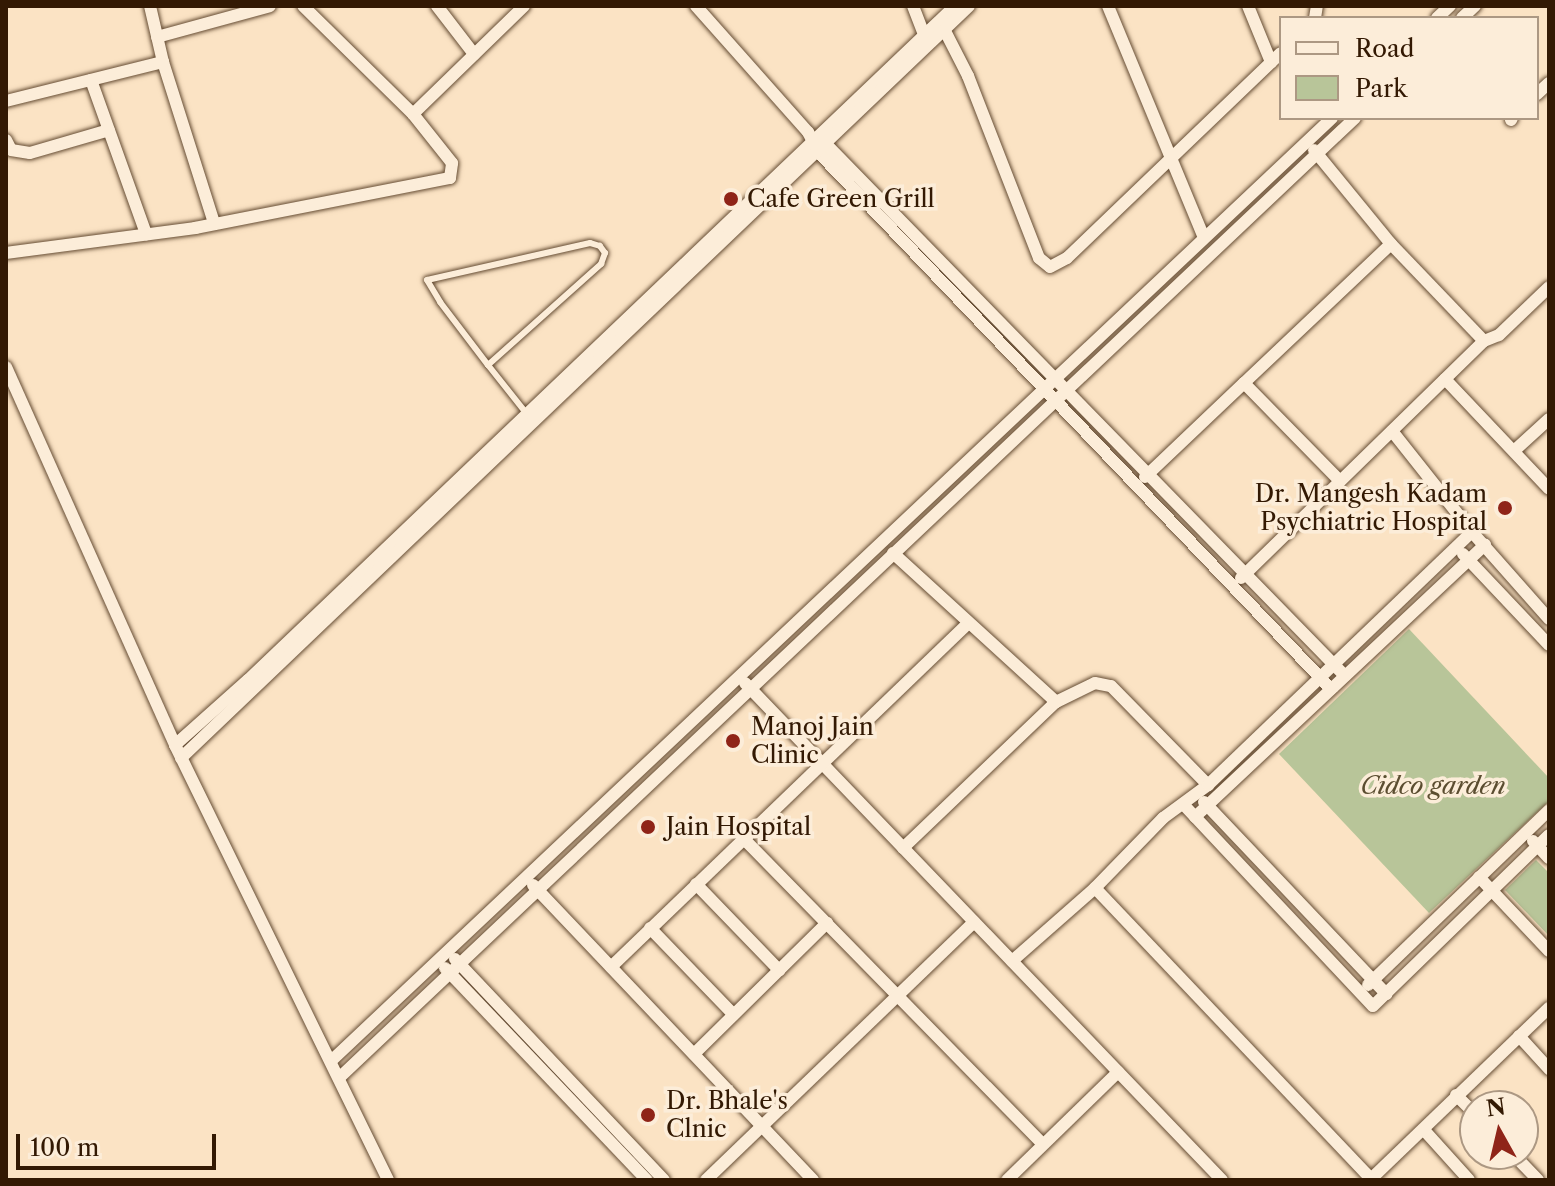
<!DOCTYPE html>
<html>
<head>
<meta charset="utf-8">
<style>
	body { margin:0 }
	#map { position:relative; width:1555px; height:1186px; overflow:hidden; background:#fbe3c4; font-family:"Libre Caslon Text",serif }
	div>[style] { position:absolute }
	.green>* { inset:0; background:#b8c599 }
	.roads { filter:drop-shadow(0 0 2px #654c33) drop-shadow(0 0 2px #654c33) }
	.service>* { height:6px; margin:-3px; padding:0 3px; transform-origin:3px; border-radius:3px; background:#fcedd9 }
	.minor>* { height:12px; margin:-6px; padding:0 6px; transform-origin:6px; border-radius:6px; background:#fcedd9 }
	.dots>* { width:22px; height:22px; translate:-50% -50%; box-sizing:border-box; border:4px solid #fcedd9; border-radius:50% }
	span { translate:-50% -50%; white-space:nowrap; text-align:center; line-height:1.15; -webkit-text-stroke:7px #fcedd9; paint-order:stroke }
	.poi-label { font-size:24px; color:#331903 }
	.left { translate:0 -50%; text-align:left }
	.right { translate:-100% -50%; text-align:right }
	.park-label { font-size:24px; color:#5b4d30; font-style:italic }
	.frame { position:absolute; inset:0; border:8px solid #331903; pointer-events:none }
	.legend { position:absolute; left:1279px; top:16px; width:260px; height:104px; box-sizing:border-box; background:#fcedd9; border:2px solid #ac9883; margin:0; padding:10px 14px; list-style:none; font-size:24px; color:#331903 }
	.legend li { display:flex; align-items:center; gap:16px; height:40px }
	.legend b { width:40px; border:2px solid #ac9883 }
	.north { position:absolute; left:1459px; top:1090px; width:80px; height:80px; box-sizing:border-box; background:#fcedd9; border:2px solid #ac9883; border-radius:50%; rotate:352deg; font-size:22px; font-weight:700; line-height:32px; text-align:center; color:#331903 }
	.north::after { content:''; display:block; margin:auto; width:28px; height:36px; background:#8f2418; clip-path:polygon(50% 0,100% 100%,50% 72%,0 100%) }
	.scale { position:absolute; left:16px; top:1134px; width:200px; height:36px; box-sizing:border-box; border:4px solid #331903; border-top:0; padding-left:10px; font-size:24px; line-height:28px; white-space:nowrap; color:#331903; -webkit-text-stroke:6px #fcedd9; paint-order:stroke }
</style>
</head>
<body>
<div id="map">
	<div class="green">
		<div style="clip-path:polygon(1409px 629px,1549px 778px,1549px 801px,1429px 913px,1279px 754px)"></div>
		<div style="clip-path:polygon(1536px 860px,1549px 873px,1549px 936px,1505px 890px)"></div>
	</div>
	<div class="roads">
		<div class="service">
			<div style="left:488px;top:365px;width:152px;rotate:-41.8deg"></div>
			<div style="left:601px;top:264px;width:12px;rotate:-70deg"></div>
			<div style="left:605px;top:253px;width:9px;rotate:-126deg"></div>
			<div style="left:600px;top:246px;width:10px;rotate:-163deg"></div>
			<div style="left:590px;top:243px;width:167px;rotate:167.2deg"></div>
			<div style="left:427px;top:280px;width:26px;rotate:59deg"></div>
			<div style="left:440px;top:302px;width:79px;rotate:52.7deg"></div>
			<div style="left:488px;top:365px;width:63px;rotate:51.5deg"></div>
		</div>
		<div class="minor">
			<div style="left:150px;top:6px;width:57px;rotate:76.9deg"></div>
			<div style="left:163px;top:62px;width:169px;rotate:72.4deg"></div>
			<div style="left:437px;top:6px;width:61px;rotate:52.4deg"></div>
			<div style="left:696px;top:6px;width:169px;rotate:48.4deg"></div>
			<div style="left:808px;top:132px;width:22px;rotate:63deg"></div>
			<div style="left:818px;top:152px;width:743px;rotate:46.31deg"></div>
			<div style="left:913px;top:6px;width:31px;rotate:69deg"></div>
			<div style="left:1108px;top:6px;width:248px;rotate:67.5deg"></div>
			<div style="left:1248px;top:6px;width:61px;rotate:67.7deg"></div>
			<div style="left:1315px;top:18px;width:12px;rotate:-81deg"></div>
			<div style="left:1437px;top:18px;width:18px;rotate:-43deg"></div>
			<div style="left:1462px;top:18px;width:18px;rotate:-43deg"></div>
			<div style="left:944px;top:29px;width:53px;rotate:62.9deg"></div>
			<div style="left:968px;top:76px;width:195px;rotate:68.7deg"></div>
			<div style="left:1039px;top:258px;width:14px;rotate:39deg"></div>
			<div style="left:1050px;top:267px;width:19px;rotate:-28deg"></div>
			<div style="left:1067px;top:258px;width:296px;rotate:-43.8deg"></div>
			<div style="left:157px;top:37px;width:117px;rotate:-15.3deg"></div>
			<div style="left:91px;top:80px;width:164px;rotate:70.3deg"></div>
			<div style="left:1537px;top:94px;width:16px;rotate:-43deg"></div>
			<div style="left:6px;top:101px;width:162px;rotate:-14deg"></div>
			<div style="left:413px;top:114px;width:155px;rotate:-44.2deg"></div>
			<div style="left:1511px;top:120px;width:2px;rotate:-63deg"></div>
			<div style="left:821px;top:139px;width:750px;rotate:45.7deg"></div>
			<div style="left:6px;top:140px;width:11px;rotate:63deg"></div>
			<div style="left:11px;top:150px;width:19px;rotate:9deg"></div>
			<div style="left:30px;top:153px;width:82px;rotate:-16.2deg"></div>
			<div style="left:1314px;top:150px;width:122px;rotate:50.7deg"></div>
			<div style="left:1391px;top:244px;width:134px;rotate:46.2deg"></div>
			<div style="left:6px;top:253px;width:191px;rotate:-7.5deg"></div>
			<div style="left:195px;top:228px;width:260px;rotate:-11.1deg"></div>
			<div style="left:450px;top:178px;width:15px;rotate:-82deg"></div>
			<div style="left:452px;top:163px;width:63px;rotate:-128.5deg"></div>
			<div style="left:413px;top:114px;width:154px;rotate:-135.5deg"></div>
			<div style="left:6px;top:367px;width:414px;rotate:65.9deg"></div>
			<div style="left:175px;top:745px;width:484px;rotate:63.9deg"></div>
			<div style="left:1445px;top:379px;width:151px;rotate:46.6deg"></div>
			<div style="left:1392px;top:431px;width:129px;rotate:51.6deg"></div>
			<div style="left:1472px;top:532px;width:116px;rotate:48.5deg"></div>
			<div style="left:1515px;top:450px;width:46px;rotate:-42.4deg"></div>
			<div style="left:1145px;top:477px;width:137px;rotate:-43.5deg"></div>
			<div style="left:1340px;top:481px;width:137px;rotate:-134.4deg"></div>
			<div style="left:1244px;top:383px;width:202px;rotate:-43.4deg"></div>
			<div style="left:893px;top:553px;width:221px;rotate:42.4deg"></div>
			<div style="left:1463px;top:554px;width:125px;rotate:46.6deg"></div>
			<div style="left:1241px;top:578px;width:339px;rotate:-44.3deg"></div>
			<div style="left:1484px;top:341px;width:16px;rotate:-22deg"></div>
			<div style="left:1499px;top:335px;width:69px;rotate:-43.8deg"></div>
			<div style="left:745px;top:683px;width:689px;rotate:46.18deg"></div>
			<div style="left:175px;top:745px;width:98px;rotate:-41.7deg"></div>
			<div style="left:248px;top:680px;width:977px;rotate:-43.63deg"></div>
			<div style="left:181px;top:758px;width:1089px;rotate:-43.66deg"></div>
			<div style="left:1204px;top:802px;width:265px;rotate:46.5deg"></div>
			<div style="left:1183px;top:804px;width:277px;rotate:46.8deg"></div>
			<div style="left:1373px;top:1006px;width:245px;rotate:-44.2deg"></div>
			<div style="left:1195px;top:817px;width:398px;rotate:-43.2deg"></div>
			<div style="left:744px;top:839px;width:426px;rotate:45.6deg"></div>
			<div style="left:1533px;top:841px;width:23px;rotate:47deg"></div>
			<div style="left:903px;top:848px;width:211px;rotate:-43.7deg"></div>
			<div style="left:1056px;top:702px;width:43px;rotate:-26deg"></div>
			<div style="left:1095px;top:683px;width:16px;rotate:11deg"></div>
			<div style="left:1111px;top:686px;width:139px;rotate:45.6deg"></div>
			<div style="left:1479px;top:877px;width:102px;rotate:46.6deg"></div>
			<div style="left:696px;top:884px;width:120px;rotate:46deg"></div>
			<div style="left:533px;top:885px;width:407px;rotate:46.5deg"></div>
			<div style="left:1095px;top:888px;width:402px;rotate:46.5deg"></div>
			<div style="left:650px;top:928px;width:120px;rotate:46deg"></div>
			<div style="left:455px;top:959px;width:304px;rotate:46.6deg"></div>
			<div style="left:1012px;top:961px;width:111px;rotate:-41.3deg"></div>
			<div style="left:1095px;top:888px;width:98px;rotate:-45.8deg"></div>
			<div style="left:1163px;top:818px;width:56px;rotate:-36.3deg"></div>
			<div style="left:1208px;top:785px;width:366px;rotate:-43.8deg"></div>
			<div style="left:611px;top:967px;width:496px;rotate:-43.9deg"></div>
			<div style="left:445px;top:968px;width:293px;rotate:46.4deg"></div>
			<div style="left:1368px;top:985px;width:252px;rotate:-44deg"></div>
			<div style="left:1519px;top:1036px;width:45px;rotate:47.7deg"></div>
			<div style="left:694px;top:1054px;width:187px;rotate:-44.6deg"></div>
			<div style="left:331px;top:1061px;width:1375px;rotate:-43.29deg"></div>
			<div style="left:339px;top:1078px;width:1398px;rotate:-43.38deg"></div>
			<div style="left:1456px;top:1095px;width:27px;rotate:45deg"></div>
			<div style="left:1424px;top:1130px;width:67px;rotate:48deg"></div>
			<div style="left:1513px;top:1154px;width:36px;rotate:46deg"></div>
			<div style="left:1371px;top:1179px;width:247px;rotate:-43.9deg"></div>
			<div style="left:706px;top:1180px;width:372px;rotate:-43.9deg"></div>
			<div style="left:1007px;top:1180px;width:155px;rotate:-44.2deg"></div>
		</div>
	</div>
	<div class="dots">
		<div style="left:731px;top:199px;background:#8f2418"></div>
		<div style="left:1505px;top:508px;background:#8f2418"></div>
		<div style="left:733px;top:741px;background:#8f2418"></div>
		<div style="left:648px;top:827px;background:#8f2418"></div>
		<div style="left:648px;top:1115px;background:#8f2418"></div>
	</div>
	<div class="poi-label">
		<span class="left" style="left:747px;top:199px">Cafe Green Grill</span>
		<span class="right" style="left:1487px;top:508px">Dr. Mangesh Kadam<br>Psychiatric Hospital</span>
		<span class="left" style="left:751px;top:741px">Manoj Jain<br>Clinic</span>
		<span class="left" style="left:666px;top:827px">Jain Hospital</span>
		<span class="left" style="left:666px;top:1115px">Dr. Bhale's<br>Clnic</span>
	</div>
	<div class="park-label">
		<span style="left:1433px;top:786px">Cidco garden</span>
	</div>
	<div class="frame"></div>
	<ul class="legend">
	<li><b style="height:10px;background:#fcedd9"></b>Road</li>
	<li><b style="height:22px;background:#b8c599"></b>Park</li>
	</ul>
	<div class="north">N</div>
	<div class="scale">100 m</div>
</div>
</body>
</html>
